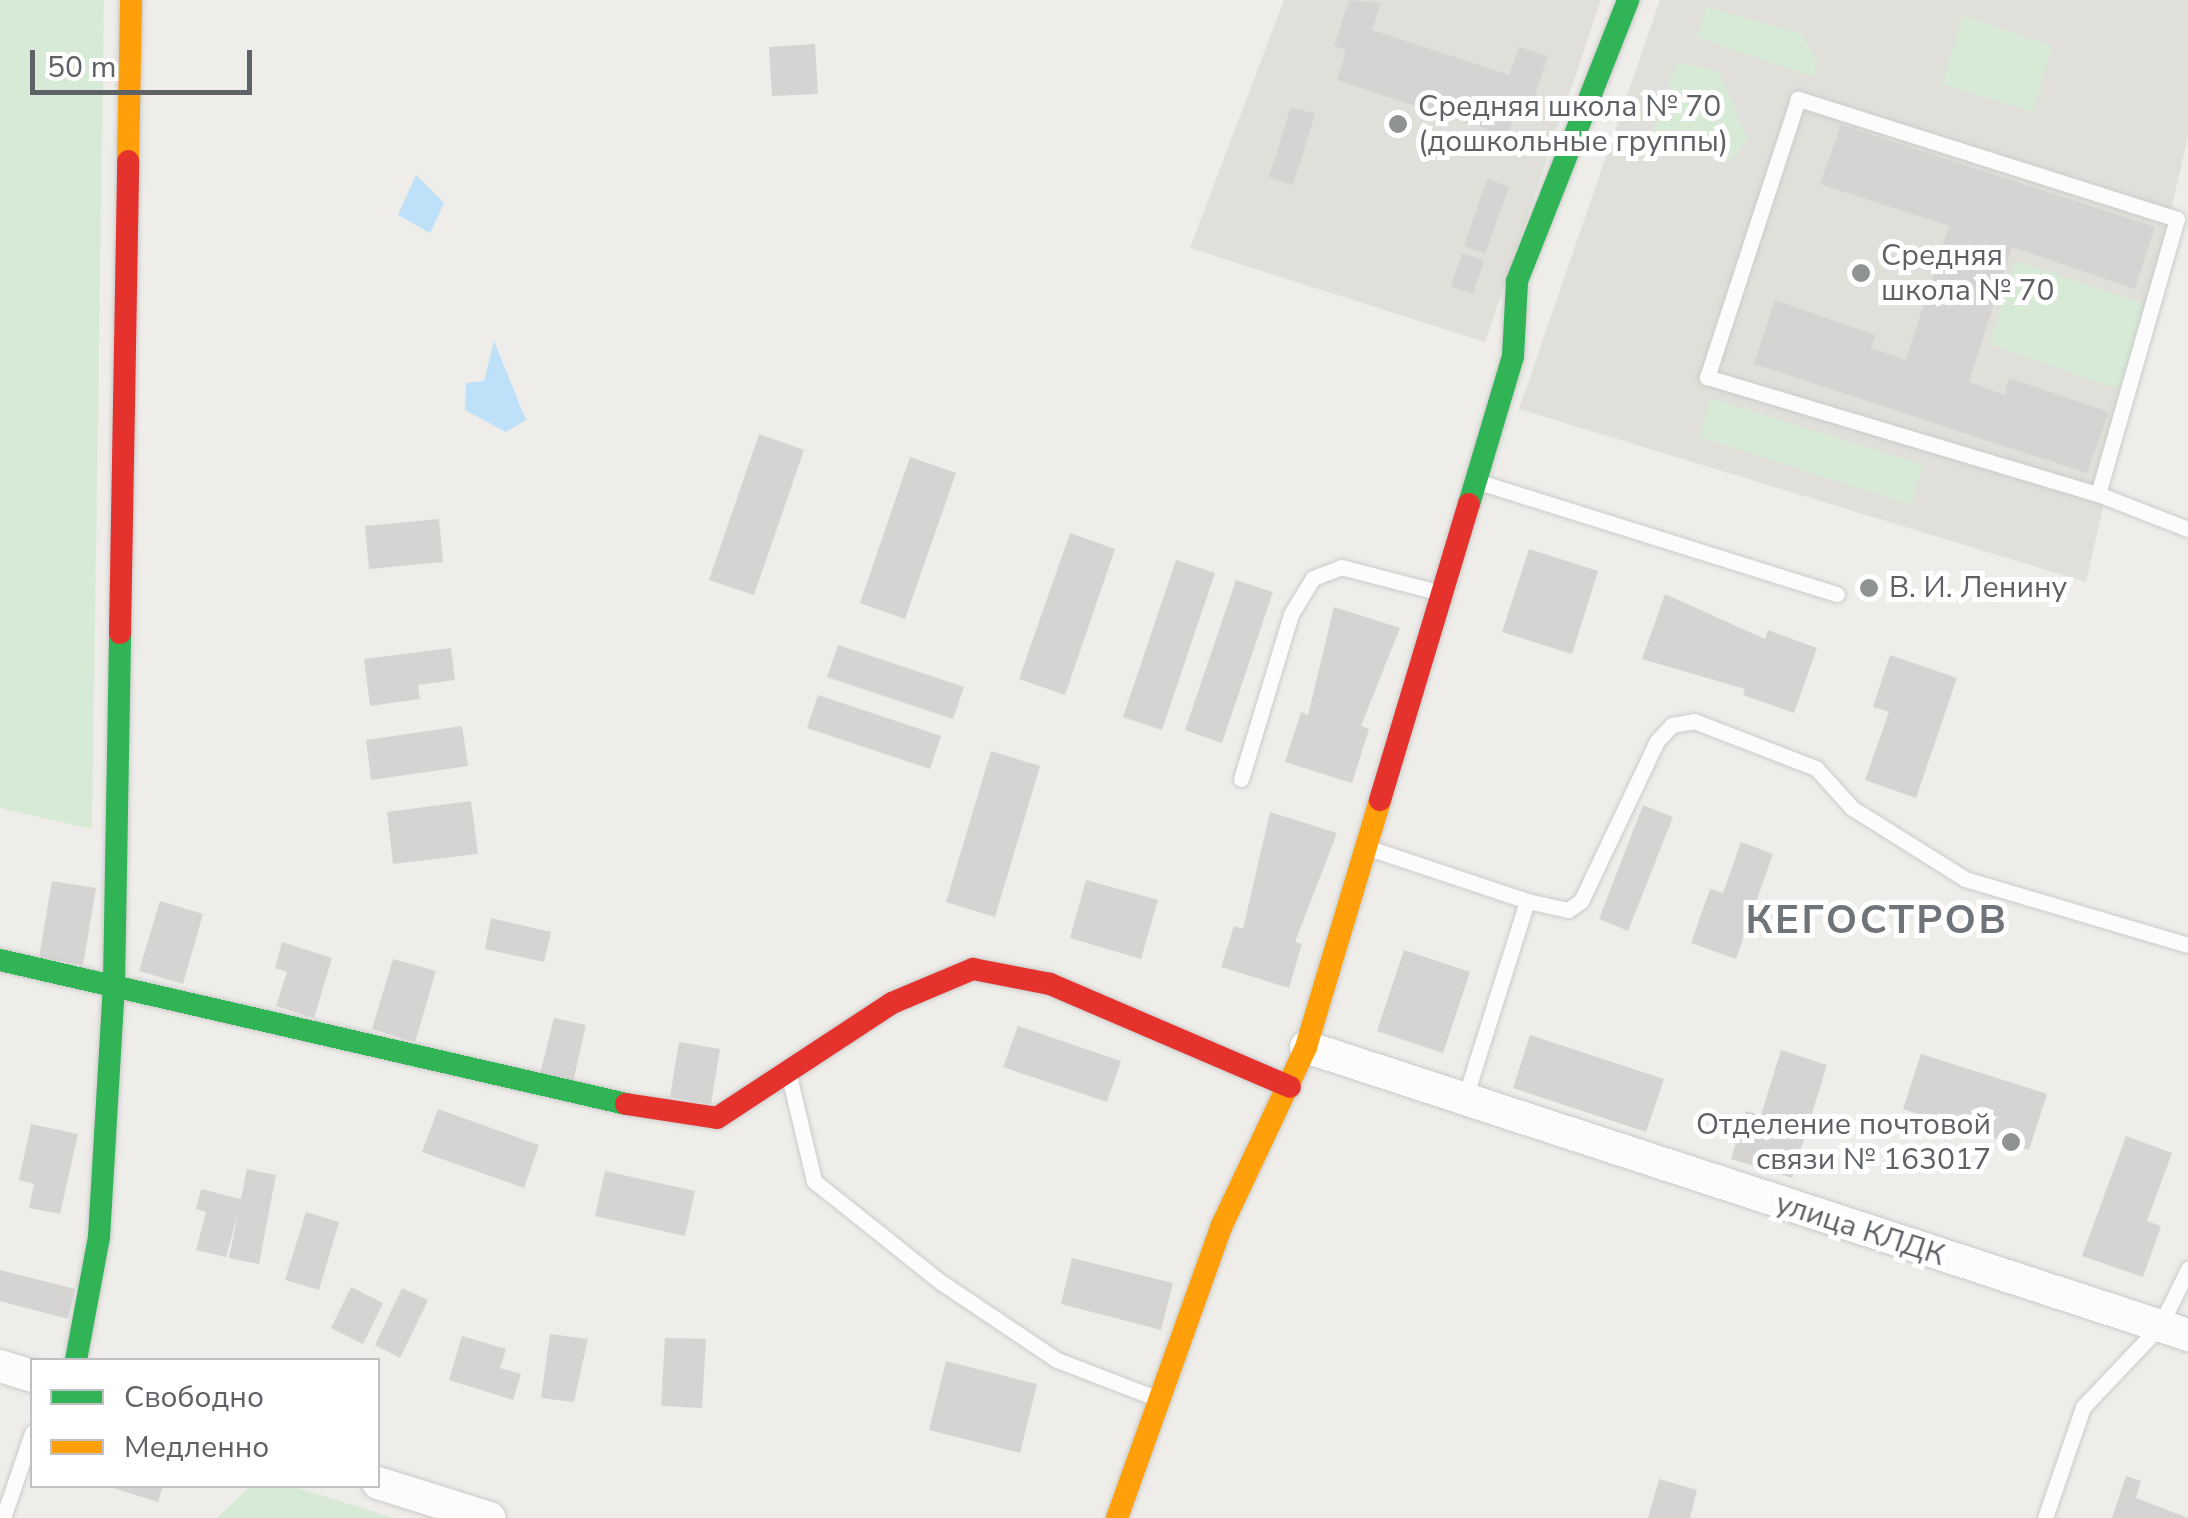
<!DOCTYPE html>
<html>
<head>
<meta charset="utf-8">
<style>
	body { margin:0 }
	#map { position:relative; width:2188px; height:1518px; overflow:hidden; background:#eeede9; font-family:"Nunito Sans",sans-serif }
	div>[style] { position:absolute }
	.education>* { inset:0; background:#e1dfd9 }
	.green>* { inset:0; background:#d7ead5 }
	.water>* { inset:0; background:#bee0f8 }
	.building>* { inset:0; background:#d5d4d2 }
	.roads { filter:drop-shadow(0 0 2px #cacbcb) drop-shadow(0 0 2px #cacbcb) }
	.lane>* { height:15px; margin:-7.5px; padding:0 7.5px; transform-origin:7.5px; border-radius:7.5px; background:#fcfcfc }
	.street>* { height:32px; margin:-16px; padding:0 16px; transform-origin:16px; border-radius:16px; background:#fcfcfc }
	.fast>* { height:22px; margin:-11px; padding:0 11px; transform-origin:11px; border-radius:11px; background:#30b455 }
	.slow>* { height:22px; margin:-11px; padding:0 11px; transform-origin:11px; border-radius:11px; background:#ff9f0a }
	.jam>* { height:22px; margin:-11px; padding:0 11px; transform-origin:11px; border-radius:11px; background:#e5322d }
	.dots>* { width:28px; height:28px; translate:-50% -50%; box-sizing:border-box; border:5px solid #fff; border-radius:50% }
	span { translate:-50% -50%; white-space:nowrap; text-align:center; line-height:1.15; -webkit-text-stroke:10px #fff; paint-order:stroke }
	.poi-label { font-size:30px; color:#5e6267 }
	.left { translate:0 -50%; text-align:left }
	.right { translate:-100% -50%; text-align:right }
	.street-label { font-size:30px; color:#5e6267 }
	.district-label { font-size:40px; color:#6f7479; font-weight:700; letter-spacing:2.5px }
	.legend { position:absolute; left:30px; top:1358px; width:350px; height:130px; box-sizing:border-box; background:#fff; border:2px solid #bfc0c2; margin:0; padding:12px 18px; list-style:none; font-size:30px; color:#5e6267 }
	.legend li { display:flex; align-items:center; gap:20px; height:50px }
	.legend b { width:50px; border:2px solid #bfc0c2 }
	.scale { position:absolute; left:30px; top:50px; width:222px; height:45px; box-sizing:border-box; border:5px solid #5e6267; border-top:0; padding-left:12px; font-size:30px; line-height:35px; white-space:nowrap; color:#5e6267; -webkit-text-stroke:8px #fff; paint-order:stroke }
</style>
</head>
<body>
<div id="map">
	<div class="education">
		<div style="clip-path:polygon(1284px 0,1601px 0,1485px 342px,1190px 248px)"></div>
		<div style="clip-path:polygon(1660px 0,2188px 0,2188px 136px,2086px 582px,1519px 409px)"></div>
	</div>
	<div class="green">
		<div style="clip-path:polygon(0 0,104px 0,92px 829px,0 808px)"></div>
		<div style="clip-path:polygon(1706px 7px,1802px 34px,1816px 61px,1814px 77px,1697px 37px)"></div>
		<div style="clip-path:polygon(1963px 16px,2052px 46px,2033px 112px,1942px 84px)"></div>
		<div style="clip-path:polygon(1677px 62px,1719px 72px,1748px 139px,1730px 161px,1649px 141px)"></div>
		<div style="clip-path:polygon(2015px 261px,2145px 304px,2120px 390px,1990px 344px)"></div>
		<div style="clip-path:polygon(1710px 398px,1923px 465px,1911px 505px,1700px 437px)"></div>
		<div style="clip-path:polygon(287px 1486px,291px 1486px,394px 1518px,217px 1518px,248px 1488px)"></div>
	</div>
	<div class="water">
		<div style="clip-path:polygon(416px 175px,444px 203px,430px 233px,398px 215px)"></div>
		<div style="clip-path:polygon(494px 341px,526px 420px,506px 432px,465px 410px,466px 383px,484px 381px)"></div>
	</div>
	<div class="building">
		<div style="clip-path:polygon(1349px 0,1381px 3px,1372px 30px,1509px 75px,1519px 47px,1548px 56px,1528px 117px,1515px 113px,1508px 136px,1337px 80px,1346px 50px,1334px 46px)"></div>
		<div style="clip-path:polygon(815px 44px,818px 94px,772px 96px,769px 47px)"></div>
		<div style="clip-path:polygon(1291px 107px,1315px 114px,1293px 185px,1269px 177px)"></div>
		<div style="clip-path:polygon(1841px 125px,2155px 227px,2135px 289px,2012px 247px,1969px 382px,2005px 395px,2009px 378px,2109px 412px,2087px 473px,1754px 364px,1775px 300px,1875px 335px,1871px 348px,1906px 360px,1949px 226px,1820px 184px)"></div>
		<div style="clip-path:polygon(1487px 179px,1509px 187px,1485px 254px,1464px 246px)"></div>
		<div style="clip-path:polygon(1462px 253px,1484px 260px,1473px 294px,1451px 287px)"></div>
		<div style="clip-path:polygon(759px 434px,804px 450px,754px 595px,709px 580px)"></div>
		<div style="clip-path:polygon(910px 457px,956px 473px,905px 619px,860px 603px)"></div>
		<div style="clip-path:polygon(439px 519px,443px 562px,369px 569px,365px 526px)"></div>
		<div style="clip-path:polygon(1070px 533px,1115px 549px,1065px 695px,1019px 679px)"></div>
		<div style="clip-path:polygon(1529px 549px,1598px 571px,1572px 654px,1502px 632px)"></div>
		<div style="clip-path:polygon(1176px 560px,1215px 573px,1162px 730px,1123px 717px)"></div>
		<div style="clip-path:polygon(1236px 580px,1273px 592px,1222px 743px,1185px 730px)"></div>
		<div style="clip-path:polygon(1665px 594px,1765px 639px,1768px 630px,1817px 648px,1794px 713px,1743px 695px,1745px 689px,1642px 659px)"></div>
		<div style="clip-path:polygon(1334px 607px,1400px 628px,1361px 726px,1369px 729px,1352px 783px,1285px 762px,1301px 712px,1308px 715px)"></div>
		<div style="clip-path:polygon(838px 645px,964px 687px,953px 719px,827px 677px)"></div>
		<div style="clip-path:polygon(451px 648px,455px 680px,418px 685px,420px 699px,370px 706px,364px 659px)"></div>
		<div style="clip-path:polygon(1890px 655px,1957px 678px,1916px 798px,1865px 780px,1889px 712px,1873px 707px)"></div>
		<div style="clip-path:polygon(818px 695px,941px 736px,930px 769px,807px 728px)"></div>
		<div style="clip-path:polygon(462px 726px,468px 766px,371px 780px,366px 740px)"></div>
		<div style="clip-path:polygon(991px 751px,1040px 766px,995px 917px,946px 902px)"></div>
		<div style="clip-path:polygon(471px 801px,478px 854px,393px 864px,387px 812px)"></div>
		<div style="clip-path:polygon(1643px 805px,1673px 817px,1628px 931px,1599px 919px)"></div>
		<div style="clip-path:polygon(1270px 812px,1337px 833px,1295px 942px,1302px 944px,1289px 988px,1221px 967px,1234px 926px,1243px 929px)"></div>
		<div style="clip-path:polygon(1741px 842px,1773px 854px,1736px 959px,1691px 943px,1710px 889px,1723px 893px)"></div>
		<div style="clip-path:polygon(1086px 880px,1158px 900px,1141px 959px,1070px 938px)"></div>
		<div style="clip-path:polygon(52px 881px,96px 888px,83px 965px,39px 958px)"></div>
		<div style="clip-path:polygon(160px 901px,203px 914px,183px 984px,139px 971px)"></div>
		<div style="clip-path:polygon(491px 918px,551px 932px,544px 962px,485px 949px)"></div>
		<div style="clip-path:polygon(282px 942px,332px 958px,314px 1018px,276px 1006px,287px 972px,275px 968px)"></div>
		<div style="clip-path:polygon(1404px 950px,1470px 972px,1443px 1053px,1377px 1031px)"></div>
		<div style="clip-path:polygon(393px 959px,436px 971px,415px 1042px,372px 1029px)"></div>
		<div style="clip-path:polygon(554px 1018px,586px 1025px,573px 1082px,540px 1074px)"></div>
		<div style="clip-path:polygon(1018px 1026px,1121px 1061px,1107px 1102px,1003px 1067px)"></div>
		<div style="clip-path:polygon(1530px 1035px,1664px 1079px,1646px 1132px,1513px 1088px)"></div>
		<div style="clip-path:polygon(679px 1042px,720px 1049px,711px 1104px,670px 1097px)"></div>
		<div style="clip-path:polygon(1781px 1050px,1827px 1065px,1792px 1178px,1731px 1159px,1746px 1111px,1761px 1115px)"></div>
		<div style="clip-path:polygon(1921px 1054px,2047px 1094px,2029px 1150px,1903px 1109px)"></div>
		<div style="clip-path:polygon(438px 1109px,539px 1145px,524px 1188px,422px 1152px)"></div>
		<div style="clip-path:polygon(31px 1124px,78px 1134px,60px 1214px,29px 1208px,34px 1184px,19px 1180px)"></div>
		<div style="clip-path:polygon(2126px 1136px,2172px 1153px,2147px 1221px,2161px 1226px,2143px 1277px,2082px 1256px)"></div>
		<div style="clip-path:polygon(247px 1169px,276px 1175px,259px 1264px,229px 1258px,238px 1213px,226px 1257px,196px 1250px,206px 1212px,196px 1209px,201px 1189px,241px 1199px)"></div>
		<div style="clip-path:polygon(605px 1171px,695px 1191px,685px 1236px,595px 1216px)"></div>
		<div style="clip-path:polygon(306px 1212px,339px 1222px,319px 1290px,285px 1280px)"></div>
		<div style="clip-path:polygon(1072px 1258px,1173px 1283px,1161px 1330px,1061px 1304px)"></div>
		<div style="clip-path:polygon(0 1270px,75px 1289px,68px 1319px,0 1301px)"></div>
		<div style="clip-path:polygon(351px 1287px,383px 1303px,363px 1344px,331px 1328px)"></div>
		<div style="clip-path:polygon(402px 1288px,428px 1300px,400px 1358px,375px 1345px)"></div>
		<div style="clip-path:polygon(550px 1334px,588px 1339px,574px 1402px,541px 1398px)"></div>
		<div style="clip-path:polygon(462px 1336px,506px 1349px,500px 1368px,521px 1374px,513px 1400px,449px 1380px)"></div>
		<div style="clip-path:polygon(665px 1338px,706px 1339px,702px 1408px,661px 1406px)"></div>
		<div style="clip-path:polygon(946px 1361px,1037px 1384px,1020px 1453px,929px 1430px)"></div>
		<div style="clip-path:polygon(2126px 1476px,2141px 1481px,2136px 1498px,2188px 1518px,2112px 1518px)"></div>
		<div style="clip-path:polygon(1659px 1479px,1697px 1490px,1690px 1518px,1648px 1518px)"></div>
		<div style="clip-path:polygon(107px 1486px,163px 1486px,158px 1502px)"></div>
	</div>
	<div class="roads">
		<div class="lane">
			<div style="left:1479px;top:482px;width:375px;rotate:17.4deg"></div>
			<div style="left:2098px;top:494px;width:286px;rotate:-74deg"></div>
			<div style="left:2177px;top:219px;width:398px;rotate:-162.4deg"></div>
			<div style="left:1798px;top:99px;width:293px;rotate:108.1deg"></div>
			<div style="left:1707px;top:377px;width:408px;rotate:16.7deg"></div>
			<div style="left:2098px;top:494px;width:97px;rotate:21.3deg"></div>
			<div style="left:1241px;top:779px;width:172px;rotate:-73.1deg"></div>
			<div style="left:1291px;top:614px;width:42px;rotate:-58.6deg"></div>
			<div style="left:1313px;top:578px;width:30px;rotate:-21deg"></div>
			<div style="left:1341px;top:567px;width:100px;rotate:14.5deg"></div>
			<div style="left:1369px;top:848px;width:167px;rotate:18.5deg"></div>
			<div style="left:790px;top:1080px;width:104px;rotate:76.6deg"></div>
			<div style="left:814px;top:1181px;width:164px;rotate:38.6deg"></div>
			<div style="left:942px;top:1283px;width:138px;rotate:33.8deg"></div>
			<div style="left:1057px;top:1360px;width:106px;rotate:21deg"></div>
			<div style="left:1464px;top:1101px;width:210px;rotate:-72.5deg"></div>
			<div style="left:1527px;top:901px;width:42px;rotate:12.4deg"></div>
			<div style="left:1568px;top:910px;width:16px;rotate:-35deg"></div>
			<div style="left:1581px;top:901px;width:177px;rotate:-64.6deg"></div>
			<div style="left:1657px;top:741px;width:22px;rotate:-47deg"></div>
			<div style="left:1672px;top:725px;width:22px;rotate:-10deg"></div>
			<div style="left:1694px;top:721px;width:131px;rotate:21.1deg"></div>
			<div style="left:1816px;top:768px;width:54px;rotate:48deg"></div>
			<div style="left:1852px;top:808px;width:133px;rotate:32.1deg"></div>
			<div style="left:1965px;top:879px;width:233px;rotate:16.5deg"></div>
			<div style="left:3px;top:1518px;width:90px;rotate:-71.2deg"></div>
			<div style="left:2045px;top:1518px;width:117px;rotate:-71.1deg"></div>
			<div style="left:2083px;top:1407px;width:112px;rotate:-46.5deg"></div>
			<div style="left:2160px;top:1326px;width:64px;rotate:-63.8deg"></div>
		</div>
		<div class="street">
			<div style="left:1306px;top:1047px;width:928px;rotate:18.08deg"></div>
			<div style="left:0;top:1366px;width:34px;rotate:17deg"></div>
			<div style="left:378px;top:1483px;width:117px;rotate:17.4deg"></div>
		</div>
		<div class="fast">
			<div style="left:1469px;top:504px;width:154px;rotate:-73.4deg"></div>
			<div style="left:1513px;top:356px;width:75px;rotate:-86.9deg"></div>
			<div style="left:1517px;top:281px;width:302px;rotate:-68.4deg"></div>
			<div style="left:0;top:960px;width:642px;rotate:12.95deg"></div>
			<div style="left:76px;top:1360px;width:125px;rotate:-79.4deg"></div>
			<div style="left:99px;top:1237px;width:254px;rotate:-86.6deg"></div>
			<div style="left:114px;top:983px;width:350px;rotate:-89deg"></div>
		</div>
		<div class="slow">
			<div style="left:128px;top:161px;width:161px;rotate:-88.9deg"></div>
			<div style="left:1117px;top:1518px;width:311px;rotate:-70.3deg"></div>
			<div style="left:1222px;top:1225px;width:197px;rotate:-64.7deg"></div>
			<div style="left:1306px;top:1047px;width:258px;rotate:-73.3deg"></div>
		</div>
		<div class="jam">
			<div style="left:120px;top:633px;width:472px;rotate:-89deg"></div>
			<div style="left:1380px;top:800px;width:309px;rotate:-73.3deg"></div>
			<div style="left:626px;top:1104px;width:92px;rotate:8.7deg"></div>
			<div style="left:717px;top:1118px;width:209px;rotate:-33.3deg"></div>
			<div style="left:892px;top:1003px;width:88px;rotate:-22.8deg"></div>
			<div style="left:973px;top:969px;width:78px;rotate:11deg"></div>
			<div style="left:1050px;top:984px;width:261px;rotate:23.2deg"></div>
		</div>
	</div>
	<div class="dots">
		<div style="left:1398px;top:124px;background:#909394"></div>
		<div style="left:1861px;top:273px;background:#909394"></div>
		<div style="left:1869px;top:588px;background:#909394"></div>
		<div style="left:2011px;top:1142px;background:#909394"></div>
	</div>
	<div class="poi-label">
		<span class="left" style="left:1418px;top:124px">Средняя школа № 70<br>(дошкольные группы)</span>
		<span class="left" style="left:1881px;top:273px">Средняя<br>школа № 70</span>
		<span class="left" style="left:1889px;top:588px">В. И. Ленину</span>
		<span class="right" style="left:1991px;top:1142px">Отделение почтовой<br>связи № 163017</span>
	</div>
	<div class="street-label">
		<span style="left:1860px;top:1230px;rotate:18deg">улица КЛДК</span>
	</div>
	<div class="district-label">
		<span style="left:1877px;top:920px">КЕГОСТРОВ</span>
	</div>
	<ul class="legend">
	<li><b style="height:12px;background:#30b455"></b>Свободно</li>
	<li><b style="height:12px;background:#ff9f0a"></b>Медленно</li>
	</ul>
	<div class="scale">50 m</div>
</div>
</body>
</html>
